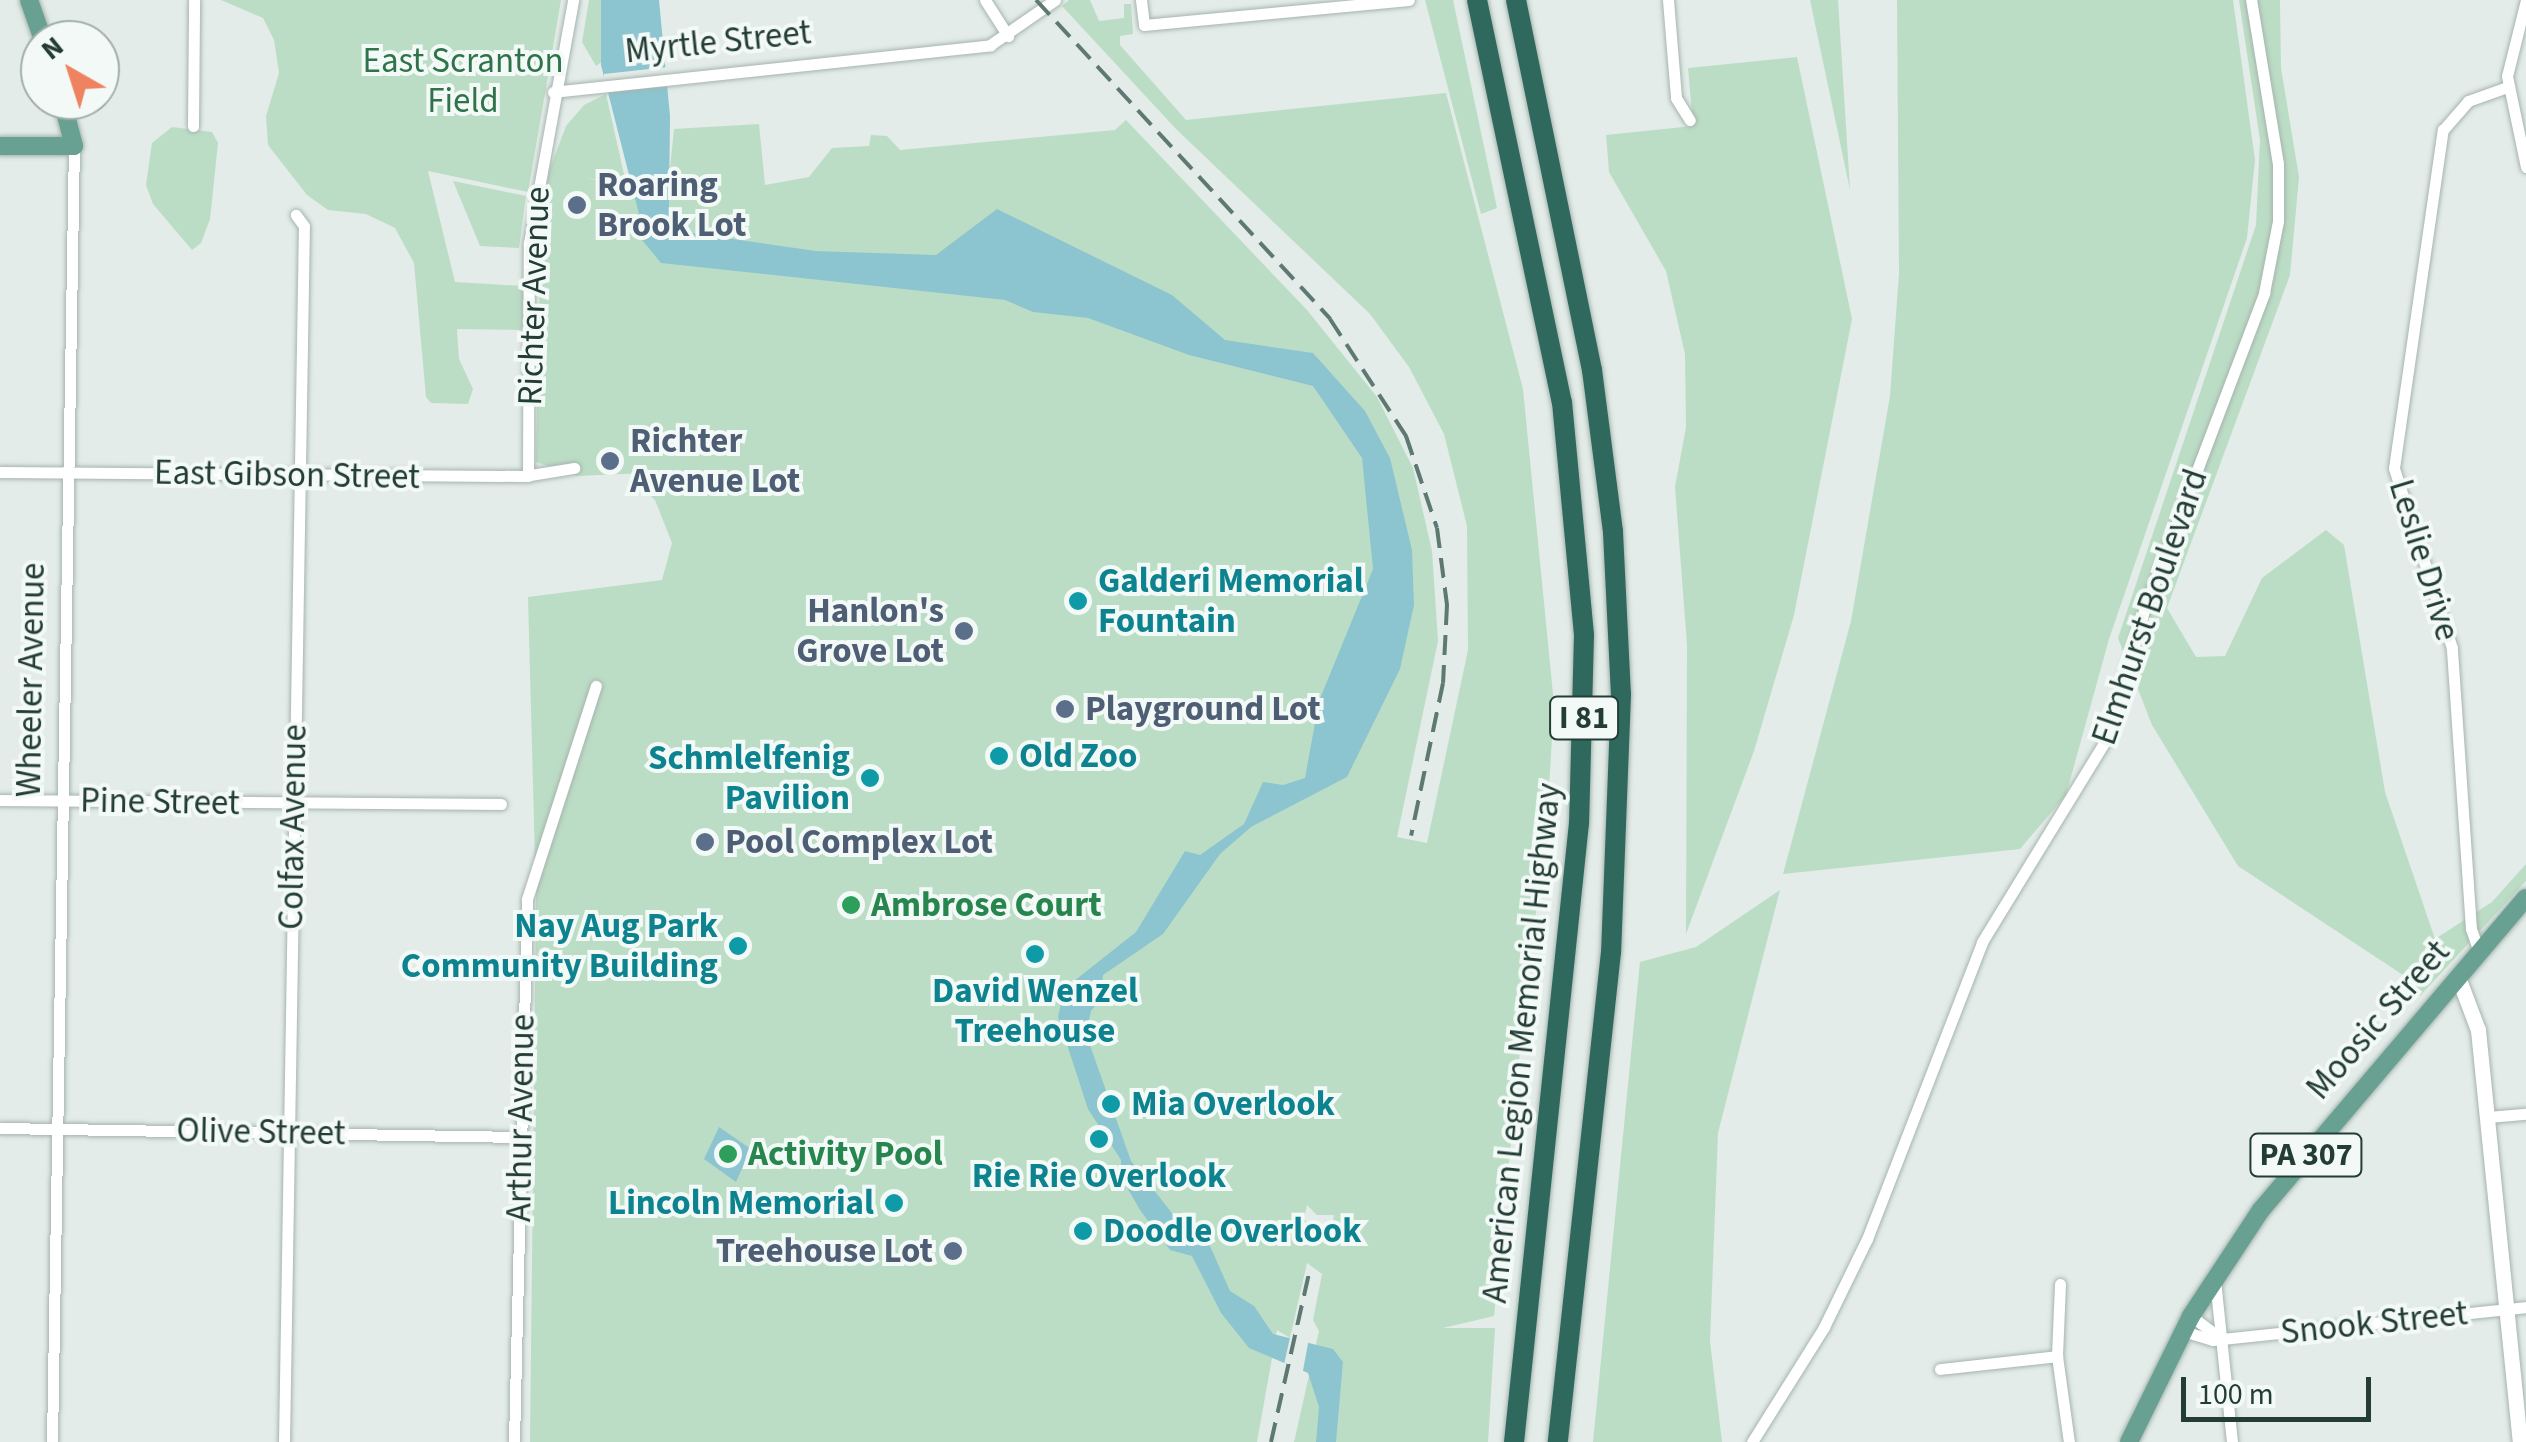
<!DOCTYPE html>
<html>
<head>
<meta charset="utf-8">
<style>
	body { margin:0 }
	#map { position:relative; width:2526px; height:1442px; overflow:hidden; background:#e3ece8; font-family:"Source Sans 3",sans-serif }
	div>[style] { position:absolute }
	.green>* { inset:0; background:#bcddc5 }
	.water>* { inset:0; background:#8cc5d0 }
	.pier>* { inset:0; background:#e3ece8 }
	.roads { filter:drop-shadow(0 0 2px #a6b4af) drop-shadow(0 0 2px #a6b4af) }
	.street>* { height:11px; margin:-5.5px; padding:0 5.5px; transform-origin:5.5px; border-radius:5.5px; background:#fff }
	.secondary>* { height:15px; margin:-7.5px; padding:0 7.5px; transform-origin:7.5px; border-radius:7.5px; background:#fff }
	.primary>* { height:18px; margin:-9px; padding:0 9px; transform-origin:9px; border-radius:9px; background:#68a192 }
	.highway>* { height:20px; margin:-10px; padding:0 10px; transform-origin:10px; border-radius:10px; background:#2f695d }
	.rail>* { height:4px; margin-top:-2px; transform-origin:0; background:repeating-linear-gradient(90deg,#5d7971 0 20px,transparent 0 30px) }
	.dots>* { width:28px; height:28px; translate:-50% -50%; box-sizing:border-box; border:5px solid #f3f9f6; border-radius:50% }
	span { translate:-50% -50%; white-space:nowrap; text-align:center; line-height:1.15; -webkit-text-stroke:8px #f3f9f6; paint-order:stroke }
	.shield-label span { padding:2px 8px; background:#f3f9f6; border:2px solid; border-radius:8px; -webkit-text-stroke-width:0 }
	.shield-label { font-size:32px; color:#233d36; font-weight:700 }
	.street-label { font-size:35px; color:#233d36 }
	.park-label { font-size:35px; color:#2e7349 }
	.service-label { font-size:35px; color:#4e5e75; font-weight:700 }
	.left { translate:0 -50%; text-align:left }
	.right { translate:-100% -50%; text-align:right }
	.culture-label { font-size:35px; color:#0d838f; font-weight:700 }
	.leisure-label { font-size:35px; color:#27864d; font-weight:700 }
	.north { position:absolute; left:20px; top:20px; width:100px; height:100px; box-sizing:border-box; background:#f3f9f6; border:2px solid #a0aea9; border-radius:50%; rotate:321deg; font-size:28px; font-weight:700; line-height:40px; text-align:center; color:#233d36 }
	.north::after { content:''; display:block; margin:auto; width:35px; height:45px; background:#ef825f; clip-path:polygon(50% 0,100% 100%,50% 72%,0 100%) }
	.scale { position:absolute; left:2181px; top:1377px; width:190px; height:45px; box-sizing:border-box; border:5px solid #233d36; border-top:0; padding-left:12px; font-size:30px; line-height:35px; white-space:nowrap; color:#233d36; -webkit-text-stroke:8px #f3f9f6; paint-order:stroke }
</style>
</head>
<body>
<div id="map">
	<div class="green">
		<div style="clip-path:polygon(221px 0,561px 0,528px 192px,428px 171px,455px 282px,524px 286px,523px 330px,457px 329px,459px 359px,473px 389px,468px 404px,431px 403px,426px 397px,414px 263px,395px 228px,366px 214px,328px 210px,307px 195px,268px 145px,266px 116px,279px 73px,274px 40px,263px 18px)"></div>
		<div style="clip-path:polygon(589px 0,601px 0,603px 61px,596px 66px,582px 42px)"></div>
		<div style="clip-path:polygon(evenodd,1069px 0,1090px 0,1099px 21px,1124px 18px,1124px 4px,1131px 4px,1133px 34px,1120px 36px,1120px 45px,1186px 120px,1446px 93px,1523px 389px,1554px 704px,1544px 872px,1531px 938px,1494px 1316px,1443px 1328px,1495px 1328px,1488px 1442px,1294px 1442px,1319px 1331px,1313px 1320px,1322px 1274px,1307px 1263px,1290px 1338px,1277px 1330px,1257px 1442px,530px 1442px,536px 898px,528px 597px,662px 580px,672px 543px,655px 500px,641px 486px,646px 473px,577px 476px,536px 462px,541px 219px,549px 171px,566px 126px,584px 105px,606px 94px,626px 183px,586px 178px,628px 186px,669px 179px,674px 129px,759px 124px,765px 185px,809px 177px,832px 148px,869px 146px,871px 135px,887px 136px,900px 150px,1115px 130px,1126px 120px,1307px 310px,1377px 397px,1413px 468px,1432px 551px,1438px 641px,1397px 837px,1427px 843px,1468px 650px,1467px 526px,1444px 434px,1409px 367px,1370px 314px,1176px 129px,1062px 6px,1069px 0,1307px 1205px,1317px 1215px,1334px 1215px,1332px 1227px,1312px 1228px,1304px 1219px,1307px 1205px)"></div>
		<div style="clip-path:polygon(1425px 0,1453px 0,1497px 208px,1481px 214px)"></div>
		<div style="clip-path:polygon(1810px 0,1838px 0,1850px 190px)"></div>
		<div style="clip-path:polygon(1897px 0,2233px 0,2255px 160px,2247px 238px,2109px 639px,2066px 795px,2020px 849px,1783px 874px,1851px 621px,1890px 396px,1899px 274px)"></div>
		<div style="clip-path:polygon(2239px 0,2280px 0,2281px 68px,2299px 177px,2290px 275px,2167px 608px,2196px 657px,2225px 656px,2262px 578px,2326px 530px,2344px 545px,2385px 792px,2435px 939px,2492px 902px,2526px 864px,2526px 881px,2420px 996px,2406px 977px,2238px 866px,2152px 725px,2118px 638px,2256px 225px,2260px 140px)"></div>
		<div style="clip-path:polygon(1797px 57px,1852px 319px,1794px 615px,1754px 751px,1686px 934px,1687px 645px,1675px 487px,1686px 427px,1685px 354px,1666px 271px,1609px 172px,1606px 135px,1693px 126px,1688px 68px)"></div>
		<div style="clip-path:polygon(172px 127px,212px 132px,218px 143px,210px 219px,201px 243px,192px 250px,153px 204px,146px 185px,152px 143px)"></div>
		<div style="clip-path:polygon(453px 181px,526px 196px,519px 248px,480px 246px)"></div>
		<div style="clip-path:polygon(1780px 890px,1718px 1133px,1710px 1341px,1722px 1442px,1593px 1442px,1640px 962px,1696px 947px)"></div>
	</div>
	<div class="water">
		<div style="clip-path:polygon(601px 0,659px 0,670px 116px,669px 207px,674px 222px,692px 233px,816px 251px,936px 255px,997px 209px,1172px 295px,1225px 340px,1313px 353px,1365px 411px,1390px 458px,1412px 550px,1414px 605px,1400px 669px,1347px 777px,1251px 827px,1220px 854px,1163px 934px,1103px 975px,1102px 982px,1112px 985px,1091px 1011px,1086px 1034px,1131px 1161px,1175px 1217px,1206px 1237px,1230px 1291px,1254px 1306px,1273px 1334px,1333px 1349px,1343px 1362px,1336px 1442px,1316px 1442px,1319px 1407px,1308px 1373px,1249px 1348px,1221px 1313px,1192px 1256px,1170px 1250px,1140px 1210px,1121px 1177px,1121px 1160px,1088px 1109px,1058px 1017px,1064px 989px,1136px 932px,1185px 851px,1200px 855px,1244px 824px,1263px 782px,1283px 785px,1305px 778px,1319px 701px,1373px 569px,1362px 458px,1313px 386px,1189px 355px,1088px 318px,1033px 312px,1005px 300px,661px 263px,637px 234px,640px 218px,601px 65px)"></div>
		<div style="clip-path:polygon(719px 1127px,751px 1149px,736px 1182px,704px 1159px)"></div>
	</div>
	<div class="pier">
		<div style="clip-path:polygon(668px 67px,669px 86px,604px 93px,604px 74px)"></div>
		<div style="clip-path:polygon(1291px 1333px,1309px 1338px,1302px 1376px,1283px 1369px)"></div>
	</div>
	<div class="roads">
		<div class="street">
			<div style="left:985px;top:0;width:43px;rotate:57.4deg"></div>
			<div style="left:1141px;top:0;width:25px;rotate:83deg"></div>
			<div style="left:1144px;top:25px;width:266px;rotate:-5.4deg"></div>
			<div style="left:1668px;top:0;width:98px;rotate:85.3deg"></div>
			<div style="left:1676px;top:98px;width:26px;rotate:58deg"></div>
			<div style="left:2526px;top:0;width:78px;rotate:104deg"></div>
			<div style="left:2507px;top:76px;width:93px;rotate:78.2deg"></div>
			<div style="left:553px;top:92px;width:440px;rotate:-6.1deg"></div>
			<div style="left:990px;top:45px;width:79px;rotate:-34.7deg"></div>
			<div style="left:193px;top:126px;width:126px;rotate:-89.5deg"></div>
			<div style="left:0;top:472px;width:524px;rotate:0.44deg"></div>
			<div style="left:524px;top:476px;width:51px;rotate:-9.1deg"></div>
			<div style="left:528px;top:476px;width:233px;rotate:-89.8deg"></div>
			<div style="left:529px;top:243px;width:247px;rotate:-79.7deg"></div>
			<div style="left:0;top:800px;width:501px;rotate:0.46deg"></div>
			<div style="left:2479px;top:952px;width:24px;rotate:-109deg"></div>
			<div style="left:2471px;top:929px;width:282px;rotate:-93.9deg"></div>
			<div style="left:2452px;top:648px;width:189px;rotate:-107.9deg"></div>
			<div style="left:2394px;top:468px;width:342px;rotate:-81.8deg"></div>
			<div style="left:2443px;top:130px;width:38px;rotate:-49deg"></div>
			<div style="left:2468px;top:101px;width:41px;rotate:-19.7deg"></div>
			<div style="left:2488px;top:1117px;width:38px;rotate:-5deg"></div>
			<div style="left:0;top:1128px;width:521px;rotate:0.99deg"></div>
			<div style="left:2215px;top:1280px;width:163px;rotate:84deg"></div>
			<div style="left:2060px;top:1284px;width:72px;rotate:92.4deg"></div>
			<div style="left:2057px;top:1356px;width:87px;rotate:82.1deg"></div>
			<div style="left:2191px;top:1316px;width:38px;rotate:37deg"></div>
			<div style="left:2183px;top:1331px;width:31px;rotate:17deg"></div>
			<div style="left:2213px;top:1340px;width:315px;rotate:-6deg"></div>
			<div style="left:1940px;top:1369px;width:118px;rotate:-6.3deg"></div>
			<div style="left:52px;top:1442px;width:1296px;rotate:-89.03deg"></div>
			<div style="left:284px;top:1442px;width:1216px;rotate:-89.06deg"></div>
			<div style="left:304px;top:226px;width:14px;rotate:-126deg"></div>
			<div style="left:514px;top:1442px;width:543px;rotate:-88.63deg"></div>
			<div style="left:527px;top:899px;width:224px;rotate:-72.1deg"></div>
			<div style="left:1752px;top:1442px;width:136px;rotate:-57.9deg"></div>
			<div style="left:1824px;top:1327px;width:98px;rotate:-64deg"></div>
			<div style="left:1867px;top:1239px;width:318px;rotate:-68.8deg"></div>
			<div style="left:1982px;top:942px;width:241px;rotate:-58.5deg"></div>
			<div style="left:2108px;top:736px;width:134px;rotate:-74deg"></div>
			<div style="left:2145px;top:607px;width:336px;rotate:-69.2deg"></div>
			<div style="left:2264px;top:293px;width:73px;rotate:-79deg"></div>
			<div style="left:2278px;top:221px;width:57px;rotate:-90deg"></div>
			<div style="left:2278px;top:164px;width:166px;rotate:-99.3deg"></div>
		</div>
		<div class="secondary">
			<div style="left:2458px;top:977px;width:57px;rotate:69.3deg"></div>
			<div style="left:2478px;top:1030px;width:414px;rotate:84.2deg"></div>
		</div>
		<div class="primary">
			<div style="left:29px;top:0;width:42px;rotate:70.7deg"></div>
			<div style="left:0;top:146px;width:74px"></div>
			<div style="left:74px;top:146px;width:48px;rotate:-104.6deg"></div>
			<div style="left:2129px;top:1442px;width:140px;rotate:-63.8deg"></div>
			<div style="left:2191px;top:1316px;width:127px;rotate:-56.6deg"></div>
			<div style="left:2261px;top:1210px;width:409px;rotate:-49.7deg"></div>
		</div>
		<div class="highway">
			<div style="left:1477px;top:0;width:411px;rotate:78.1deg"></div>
			<div style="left:1562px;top:402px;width:234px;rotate:84.6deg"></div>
			<div style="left:1584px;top:635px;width:188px;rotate:91.5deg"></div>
			<div style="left:1579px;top:823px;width:622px;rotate:95.99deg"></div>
			<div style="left:1516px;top:0;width:378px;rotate:78.4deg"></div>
			<div style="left:1592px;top:370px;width:163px;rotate:82.6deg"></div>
			<div style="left:1613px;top:532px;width:162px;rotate:87.2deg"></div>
			<div style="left:1621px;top:694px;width:258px;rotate:92.2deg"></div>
			<div style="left:1611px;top:952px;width:493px;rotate:96.2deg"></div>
		</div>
	</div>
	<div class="rail">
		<div style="left:1036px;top:0;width:434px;rotate:47.3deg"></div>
		<div style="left:1330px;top:319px;width:140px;rotate:57deg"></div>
		<div style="left:1406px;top:436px;width:97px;rotate:71.4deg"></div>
		<div style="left:1437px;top:528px;width:78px;rotate:82.6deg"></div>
		<div style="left:1447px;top:605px;width:78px;rotate:92.9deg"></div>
		<div style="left:1443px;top:683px;width:156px;rotate:101.8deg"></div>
		<div style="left:1271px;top:1442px;width:177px;rotate:-77.3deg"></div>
	</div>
	<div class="dots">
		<div style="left:577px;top:205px;background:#5c6f8a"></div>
		<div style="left:610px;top:461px;background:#5c6f8a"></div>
		<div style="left:1078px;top:601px;background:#0f9aa8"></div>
		<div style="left:964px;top:631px;background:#5c6f8a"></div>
		<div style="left:1065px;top:709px;background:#5c6f8a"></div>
		<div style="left:999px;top:756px;background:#0f9aa8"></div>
		<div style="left:870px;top:778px;background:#0f9aa8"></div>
		<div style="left:705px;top:842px;background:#5c6f8a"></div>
		<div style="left:851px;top:905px;background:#2e9e5b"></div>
		<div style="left:738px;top:946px;background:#0f9aa8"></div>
		<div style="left:1035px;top:954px;background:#0f9aa8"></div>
		<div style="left:1111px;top:1104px;background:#0f9aa8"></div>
		<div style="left:1099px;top:1139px;background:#0f9aa8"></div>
		<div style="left:728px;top:1154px;background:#2e9e5b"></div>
		<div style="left:894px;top:1203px;background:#0f9aa8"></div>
		<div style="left:1083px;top:1231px;background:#0f9aa8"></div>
		<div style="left:953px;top:1251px;background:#5c6f8a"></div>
	</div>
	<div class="shield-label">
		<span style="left:1584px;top:718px">I 81</span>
		<span style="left:2306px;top:1155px">PA 307</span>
	</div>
	<div class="street-label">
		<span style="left:718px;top:42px;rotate:-6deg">Myrtle Street</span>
		<span style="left:534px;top:296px;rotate:-88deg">Richter Avenue</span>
		<span style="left:287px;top:475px;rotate:1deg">East Gibson Street</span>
		<span style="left:2424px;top:560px;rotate:73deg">Leslie Drive</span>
		<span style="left:2150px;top:607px;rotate:-71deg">Elmhurst Boulevard</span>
		<span style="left:31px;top:680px;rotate:-89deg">Wheeler Avenue</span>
		<span style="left:160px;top:802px;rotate:1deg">Pine Street</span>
		<span style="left:293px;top:827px;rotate:-89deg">Colfax Avenue</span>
		<span style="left:2378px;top:1020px;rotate:-49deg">Moosic Street</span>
		<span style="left:1522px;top:1043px;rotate:-84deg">American Legion Memorial Highway</span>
		<span style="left:521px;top:1118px;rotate:-89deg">Arthur Avenue</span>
		<span style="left:261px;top:1132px;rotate:1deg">Olive Street</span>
		<span style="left:2374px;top:1323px;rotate:-6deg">Snook Street</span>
	</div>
	<div class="park-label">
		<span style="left:463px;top:81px">East Scranton<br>Field</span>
	</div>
	<div class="service-label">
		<span class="left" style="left:597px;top:205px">Roaring<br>Brook Lot</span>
		<span class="left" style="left:630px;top:461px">Richter<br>Avenue Lot</span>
		<span class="right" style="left:944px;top:631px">Hanlon's<br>Grove Lot</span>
		<span class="left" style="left:1085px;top:709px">Playground Lot</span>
		<span class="left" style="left:725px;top:842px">Pool Complex Lot</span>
		<span class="right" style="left:933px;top:1251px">Treehouse Lot</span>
	</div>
	<div class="culture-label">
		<span class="left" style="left:1098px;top:601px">Galderi Memorial<br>Fountain</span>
		<span class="left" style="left:1019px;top:756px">Old Zoo</span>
		<span class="right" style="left:850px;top:778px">Schmlelfenig<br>Pavilion</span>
		<span class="right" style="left:718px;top:946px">Nay Aug Park<br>Community Building</span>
		<span style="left:1035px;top:1011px">David Wenzel<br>Treehouse</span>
		<span class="left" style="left:1131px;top:1104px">Mia Overlook</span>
		<span style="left:1099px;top:1176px">Rie Rie Overlook</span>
		<span class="right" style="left:874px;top:1203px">Lincoln Memorial</span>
		<span class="left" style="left:1103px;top:1231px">Doodle Overlook</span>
	</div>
	<div class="leisure-label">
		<span class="left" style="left:871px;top:905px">Ambrose Court</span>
		<span class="left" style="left:748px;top:1154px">Activity Pool</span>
	</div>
	<div class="north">N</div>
	<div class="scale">100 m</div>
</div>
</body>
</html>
